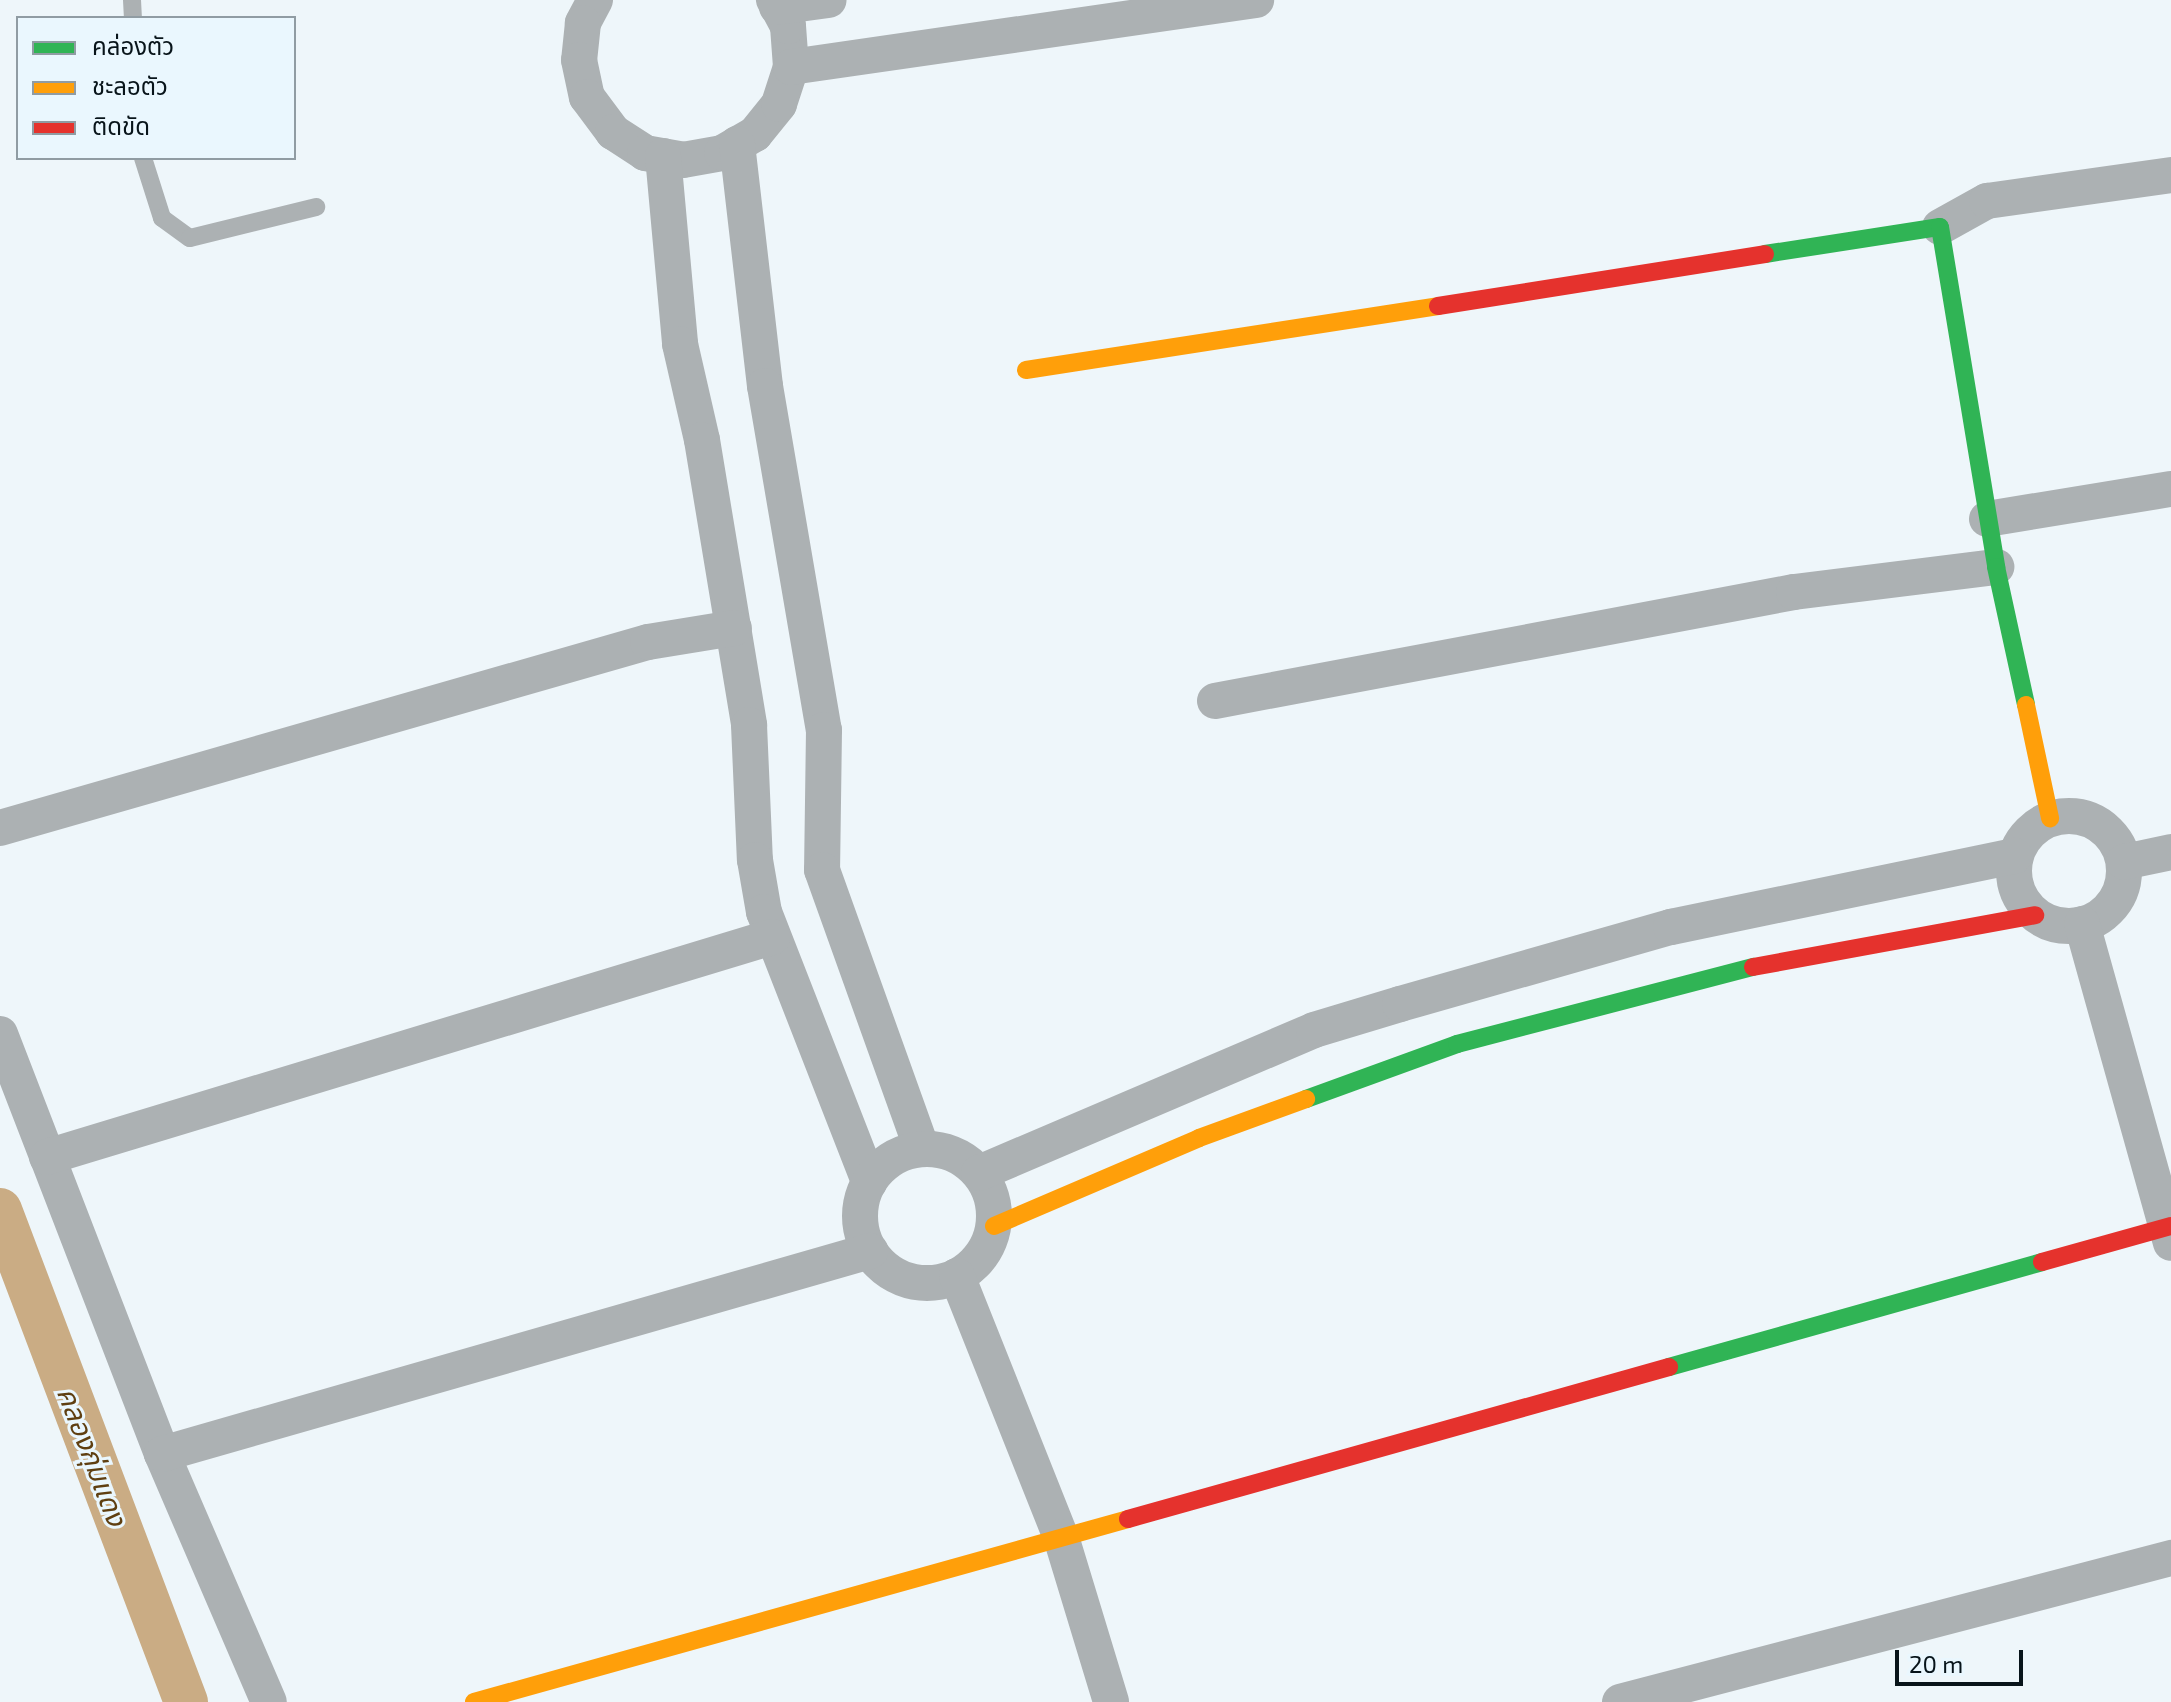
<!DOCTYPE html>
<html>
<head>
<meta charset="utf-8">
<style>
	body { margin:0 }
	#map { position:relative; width:2171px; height:1702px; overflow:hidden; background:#eef6fa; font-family:"Exo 2","Noto Sans Thai",sans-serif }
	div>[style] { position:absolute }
	.canal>* { height:44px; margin:-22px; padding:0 22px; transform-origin:22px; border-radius:22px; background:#caac84 }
	.lane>* { height:18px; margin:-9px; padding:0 9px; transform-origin:9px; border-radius:9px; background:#acb1b3 }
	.street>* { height:36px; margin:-18px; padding:0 18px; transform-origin:18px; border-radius:18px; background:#acb1b3 }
	.street>.ring { margin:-18px; padding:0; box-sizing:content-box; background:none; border:36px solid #acb1b3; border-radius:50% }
	.fast>* { height:18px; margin:-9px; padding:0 9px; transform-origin:9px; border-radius:9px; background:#30b455 }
	.slow>* { height:18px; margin:-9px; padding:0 9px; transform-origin:9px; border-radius:9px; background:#ff9f0a }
	.jam>* { height:18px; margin:-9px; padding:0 9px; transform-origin:9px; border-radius:9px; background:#e5322d }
	span { translate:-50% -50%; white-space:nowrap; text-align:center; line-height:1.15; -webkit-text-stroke:6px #eaf7fe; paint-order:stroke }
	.water-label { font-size:28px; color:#5f3f11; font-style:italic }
	.legend { position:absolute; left:16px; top:16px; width:280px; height:144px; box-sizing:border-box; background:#eaf7fe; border:2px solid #909ca3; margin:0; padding:10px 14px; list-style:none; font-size:24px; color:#08141a }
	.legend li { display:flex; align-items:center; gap:16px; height:40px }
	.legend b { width:40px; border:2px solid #909ca3 }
	.scale { position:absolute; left:1895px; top:1650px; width:128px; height:36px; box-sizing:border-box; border:4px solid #08141a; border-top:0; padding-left:10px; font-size:24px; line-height:28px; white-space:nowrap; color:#08141a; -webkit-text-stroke:6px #eaf7fe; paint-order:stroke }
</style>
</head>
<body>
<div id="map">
	<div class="canal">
		<div style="left:0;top:1210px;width:526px;rotate:69.29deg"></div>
	</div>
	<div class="lane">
		<div style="left:132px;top:0;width:18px;rotate:87deg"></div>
		<div style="left:143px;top:158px;width:63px;rotate:72.4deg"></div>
		<div style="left:162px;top:218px;width:34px;rotate:36deg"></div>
		<div style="left:190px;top:238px;width:130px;rotate:-13.8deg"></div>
	</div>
	<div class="street">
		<div style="left:595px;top:0;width:26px;rotate:118deg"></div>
		<div style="left:583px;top:23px;width:37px;rotate:96deg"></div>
		<div style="left:579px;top:60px;width:38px;rotate:78deg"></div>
		<div style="left:587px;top:97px;width:44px;rotate:53.4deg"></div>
		<div style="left:613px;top:132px;width:38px;rotate:33deg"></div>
		<div style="left:645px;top:153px;width:39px;rotate:10deg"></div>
		<div style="left:683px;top:160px;width:40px;rotate:-10deg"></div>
		<div style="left:722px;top:153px;width:38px;rotate:-30deg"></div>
		<div style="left:755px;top:134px;width:38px;rotate:-51deg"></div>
		<div style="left:779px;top:104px;width:39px;rotate:-72deg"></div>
		<div style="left:791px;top:67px;width:41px;rotate:-94.2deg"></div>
		<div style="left:788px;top:26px;width:30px;rotate:-118deg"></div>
		<div style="left:777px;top:7px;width:52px;rotate:-7.7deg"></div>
		<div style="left:791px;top:67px;width:470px;rotate:-8.2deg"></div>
		<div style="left:737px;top:144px;width:244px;rotate:83.4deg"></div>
		<div style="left:765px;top:386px;width:349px;rotate:80.3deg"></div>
		<div style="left:824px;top:730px;width:140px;rotate:90.8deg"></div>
		<div style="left:822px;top:870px;width:296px;rotate:70.3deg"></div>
		<div style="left:663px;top:156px;width:189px;rotate:84.8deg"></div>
		<div style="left:680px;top:344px;width:98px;rotate:77.1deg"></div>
		<div style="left:702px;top:440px;width:289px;rotate:80.6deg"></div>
		<div style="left:749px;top:725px;width:135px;rotate:87.5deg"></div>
		<div style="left:755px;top:860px;width:53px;rotate:80.2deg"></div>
		<div style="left:764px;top:912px;width:290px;rotate:68.7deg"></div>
		<div style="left:1940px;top:227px;width:54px;rotate:-29deg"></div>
		<div style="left:1987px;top:201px;width:186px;rotate:-8deg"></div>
		<div style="left:1987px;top:519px;width:186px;rotate:-9.3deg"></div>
		<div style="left:1215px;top:701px;width:589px;rotate:-10.66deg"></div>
		<div style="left:1794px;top:592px;width:204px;rotate:-7.1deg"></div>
		<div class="ring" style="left:2014px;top:816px;width:74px;height:74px"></div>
		<div style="left:0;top:828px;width:674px;rotate:-16.02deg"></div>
		<div style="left:648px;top:642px;width:87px;rotate:-9.2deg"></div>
		<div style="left:2124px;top:862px;width:48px;rotate:-12deg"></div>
		<div style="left:2082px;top:924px;width:331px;rotate:74.4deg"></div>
		<div style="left:0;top:1034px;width:450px;rotate:68.9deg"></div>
		<div style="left:162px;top:1454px;width:270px;rotate:66.7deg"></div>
		<div class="ring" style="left:860px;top:1149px;width:98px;height:98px"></div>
		<div style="left:47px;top:1157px;width:758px;rotate:-16.88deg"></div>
		<div style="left:979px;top:1173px;width:364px;rotate:-23.1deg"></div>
		<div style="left:1314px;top:1030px;width:90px;rotate:-16.8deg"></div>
		<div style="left:1400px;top:1004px;width:282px;rotate:-15.9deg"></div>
		<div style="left:1671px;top:927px;width:351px;rotate:-11.7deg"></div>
		<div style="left:957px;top:1276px;width:281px;rotate:68.3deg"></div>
		<div style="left:1061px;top:1537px;width:172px;rotate:73.1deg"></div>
		<div style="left:162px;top:1454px;width:737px;rotate:-16deg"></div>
		<div style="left:1620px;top:1702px;width:570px;rotate:-14.65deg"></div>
	</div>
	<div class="fast">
		<div style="left:1765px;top:254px;width:177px;rotate:-8.8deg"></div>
		<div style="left:1940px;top:227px;width:345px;rotate:80.6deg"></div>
		<div style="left:1996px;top:567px;width:141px;rotate:77.7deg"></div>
		<div style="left:1306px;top:1099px;width:161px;rotate:-20deg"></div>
		<div style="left:1457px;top:1044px;width:306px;rotate:-14.6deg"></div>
		<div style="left:1669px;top:1367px;width:387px;rotate:-15.7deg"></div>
	</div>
	<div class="slow">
		<div style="left:1026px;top:370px;width:417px;rotate:-8.8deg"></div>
		<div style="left:2026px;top:705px;width:116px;rotate:78deg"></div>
		<div style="left:994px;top:1226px;width:223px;rotate:-23.2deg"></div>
		<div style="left:1199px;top:1138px;width:114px;rotate:-20deg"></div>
		<div style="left:474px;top:1702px;width:679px;rotate:-15.63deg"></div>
	</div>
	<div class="jam">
		<div style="left:1438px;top:306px;width:331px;rotate:-9deg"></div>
		<div style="left:1753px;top:967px;width:287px;rotate:-10.4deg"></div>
		<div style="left:2042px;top:1262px;width:134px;rotate:-15.6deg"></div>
		<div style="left:1128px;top:1519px;width:562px;rotate:-15.69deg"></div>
	</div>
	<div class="water-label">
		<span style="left:93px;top:1456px;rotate:69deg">คลองกุ่มแดง</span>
	</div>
	<ul class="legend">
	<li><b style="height:10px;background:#30b455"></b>คล่องตัว</li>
	<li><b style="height:10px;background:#ff9f0a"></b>ชะลอตัว</li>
	<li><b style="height:10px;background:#e5322d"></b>ติดขัด</li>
	</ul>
	<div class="scale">20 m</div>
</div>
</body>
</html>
